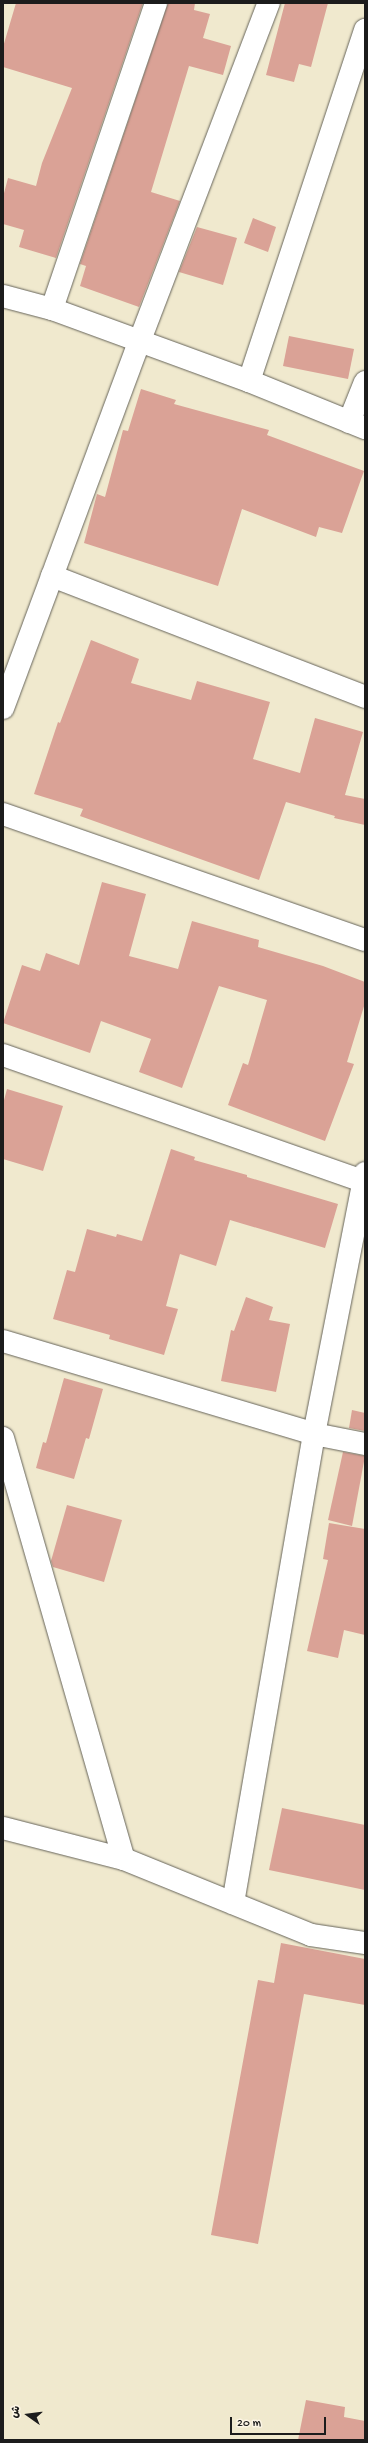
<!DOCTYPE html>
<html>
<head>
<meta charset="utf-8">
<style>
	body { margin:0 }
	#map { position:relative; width:368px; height:2443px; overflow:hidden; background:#f0e9ce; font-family:"Gochi Hand","Playpen Sans Arabic",sans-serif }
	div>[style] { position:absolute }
	.building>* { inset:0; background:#daa296 }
	.roads { filter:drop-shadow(0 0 1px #66645a) drop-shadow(0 0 1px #66645a) }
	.minor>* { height:22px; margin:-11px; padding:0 11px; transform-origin:11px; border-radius:11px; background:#fff }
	span { translate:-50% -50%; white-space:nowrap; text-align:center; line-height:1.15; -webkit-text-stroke:3px #fcf5e5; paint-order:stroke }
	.frame { position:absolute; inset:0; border:4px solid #1c1c1c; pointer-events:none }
	.north { position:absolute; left:8px; top:2395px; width:40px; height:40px; -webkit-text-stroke:3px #fcf5e5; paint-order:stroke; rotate:284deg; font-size:11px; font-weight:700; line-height:16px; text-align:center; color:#1c1c1c }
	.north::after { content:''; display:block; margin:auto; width:14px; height:18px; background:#1c1c1c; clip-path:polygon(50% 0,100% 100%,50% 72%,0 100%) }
	.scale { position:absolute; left:230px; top:2417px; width:96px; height:18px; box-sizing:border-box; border:2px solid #1c1c1c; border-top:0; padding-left:5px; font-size:12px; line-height:14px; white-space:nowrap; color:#1c1c1c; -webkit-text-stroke:3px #fcf5e5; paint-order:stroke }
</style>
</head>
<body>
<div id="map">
	<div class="building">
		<div style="clip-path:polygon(16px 3px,143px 3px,56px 258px,19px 247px,24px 230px,3px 224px,3px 197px,8px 178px,36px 186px,42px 163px,72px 88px,3px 67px,3px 47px)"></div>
		<div style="clip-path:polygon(168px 3px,195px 3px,194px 10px,210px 14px,203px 38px,231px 46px,223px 75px,189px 66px,151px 192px,180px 201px,139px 307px,80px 286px,86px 266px,80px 264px)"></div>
		<div style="clip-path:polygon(285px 3px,328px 3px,311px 67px,299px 64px,294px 82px,266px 75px)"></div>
		<div style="clip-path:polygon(253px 218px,276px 227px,268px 252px,244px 243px)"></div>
		<div style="clip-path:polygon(197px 227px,237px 238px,223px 285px,179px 272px)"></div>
		<div style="clip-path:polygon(289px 336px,354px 349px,348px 379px,283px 366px)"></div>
		<div style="clip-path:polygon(141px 389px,176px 400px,174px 404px,269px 430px,267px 435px,364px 471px,342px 533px,319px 527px,316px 537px,242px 509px,218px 586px,84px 543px,97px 494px,105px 497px,123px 430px,128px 431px)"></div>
		<div style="clip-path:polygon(91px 640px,139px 659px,131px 683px,191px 700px,197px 681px,270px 702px,253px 759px,300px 773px,315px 718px,363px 732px,345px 795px,365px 799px,365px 825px,334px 818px,335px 816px,286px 802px,259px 880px,80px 816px,83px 809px,34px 794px,58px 722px,60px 723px)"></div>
		<div style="clip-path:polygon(102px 882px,146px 894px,129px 956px,178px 969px,192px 921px,259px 940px,258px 947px,323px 966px,365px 982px,365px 1003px,347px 1062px,354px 1064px,325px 1141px,228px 1105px,243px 1063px,248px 1065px,267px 1000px,219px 986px,182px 1088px,139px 1072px,151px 1039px,101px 1021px,90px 1053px,3px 1023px,22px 965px,40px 971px,46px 953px,79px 965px)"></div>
		<div style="clip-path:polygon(7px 1089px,63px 1106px,43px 1171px,3px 1159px,3px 1104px)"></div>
		<div style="clip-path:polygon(171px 1149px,195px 1157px,194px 1160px,247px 1175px,247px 1177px,338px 1204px,325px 1248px,230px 1220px,216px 1266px,180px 1254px,166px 1306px,178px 1309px,164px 1355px,109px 1339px,110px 1335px,53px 1319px,67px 1270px,75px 1272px,87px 1229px,116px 1237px,117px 1234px,142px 1241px)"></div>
		<div style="clip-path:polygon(246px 1297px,273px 1307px,269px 1320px,290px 1324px,276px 1392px,221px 1381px,231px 1330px,234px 1331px)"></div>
		<div style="clip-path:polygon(64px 1378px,103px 1389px,89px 1439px,86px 1438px,74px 1479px,36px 1468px,43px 1442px,46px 1443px)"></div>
		<div style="clip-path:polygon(352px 1410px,365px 1413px,365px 1431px,349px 1428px)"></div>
		<div style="clip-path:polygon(343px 1452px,365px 1456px,352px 1526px,328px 1520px)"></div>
		<div style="clip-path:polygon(67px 1505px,122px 1520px,104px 1582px,53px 1567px,51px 1561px)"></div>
		<div style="clip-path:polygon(329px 1523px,365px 1529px,365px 1635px,344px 1630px,338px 1658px,307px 1651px,328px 1560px,323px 1559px)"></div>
		<div style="clip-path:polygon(282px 1808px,365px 1825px,365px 1890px,269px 1870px)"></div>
		<div style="clip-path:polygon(281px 1943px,365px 1959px,365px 2005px,304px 1994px,258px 2244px,211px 2235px,258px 1980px,274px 1983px)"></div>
		<div style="clip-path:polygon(306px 2400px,345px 2407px,344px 2417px,365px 2421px,365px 2440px,298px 2440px)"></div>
	</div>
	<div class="roads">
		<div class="minor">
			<div style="left:156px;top:3px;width:323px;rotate:108.8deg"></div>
			<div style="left:52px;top:309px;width:210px;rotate:20.1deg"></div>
			<div style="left:249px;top:381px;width:125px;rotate:22.1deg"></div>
			<div style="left:3px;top:296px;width:51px;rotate:14.9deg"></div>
			<div style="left:249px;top:381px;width:370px;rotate:-71.7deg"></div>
			<div style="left:349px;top:422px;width:43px;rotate:-68.2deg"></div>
			<div style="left:52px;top:576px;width:336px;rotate:21.1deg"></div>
			<div style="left:3px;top:708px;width:393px;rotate:-69.6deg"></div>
			<div style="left:140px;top:340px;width:361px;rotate:-69.1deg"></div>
			<div style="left:3px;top:814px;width:383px;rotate:19.2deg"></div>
			<div style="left:3px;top:1055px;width:381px;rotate:19.3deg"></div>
			<div style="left:3px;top:1341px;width:325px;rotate:16.6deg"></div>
			<div style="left:314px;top:1434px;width:52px;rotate:11.1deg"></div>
			<div style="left:3px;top:1438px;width:438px;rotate:74deg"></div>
			<div style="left:3px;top:1828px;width:125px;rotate:14.4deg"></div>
			<div style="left:124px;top:1859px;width:202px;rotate:22.1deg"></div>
			<div style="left:311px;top:1935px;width:55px;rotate:8.4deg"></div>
			<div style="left:233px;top:1903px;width:476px;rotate:-80.2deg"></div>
			<div style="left:314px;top:1434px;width:266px;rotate:-78.9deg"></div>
		</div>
	</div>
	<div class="frame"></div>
	<div class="north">ش</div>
	<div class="scale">20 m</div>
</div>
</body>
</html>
